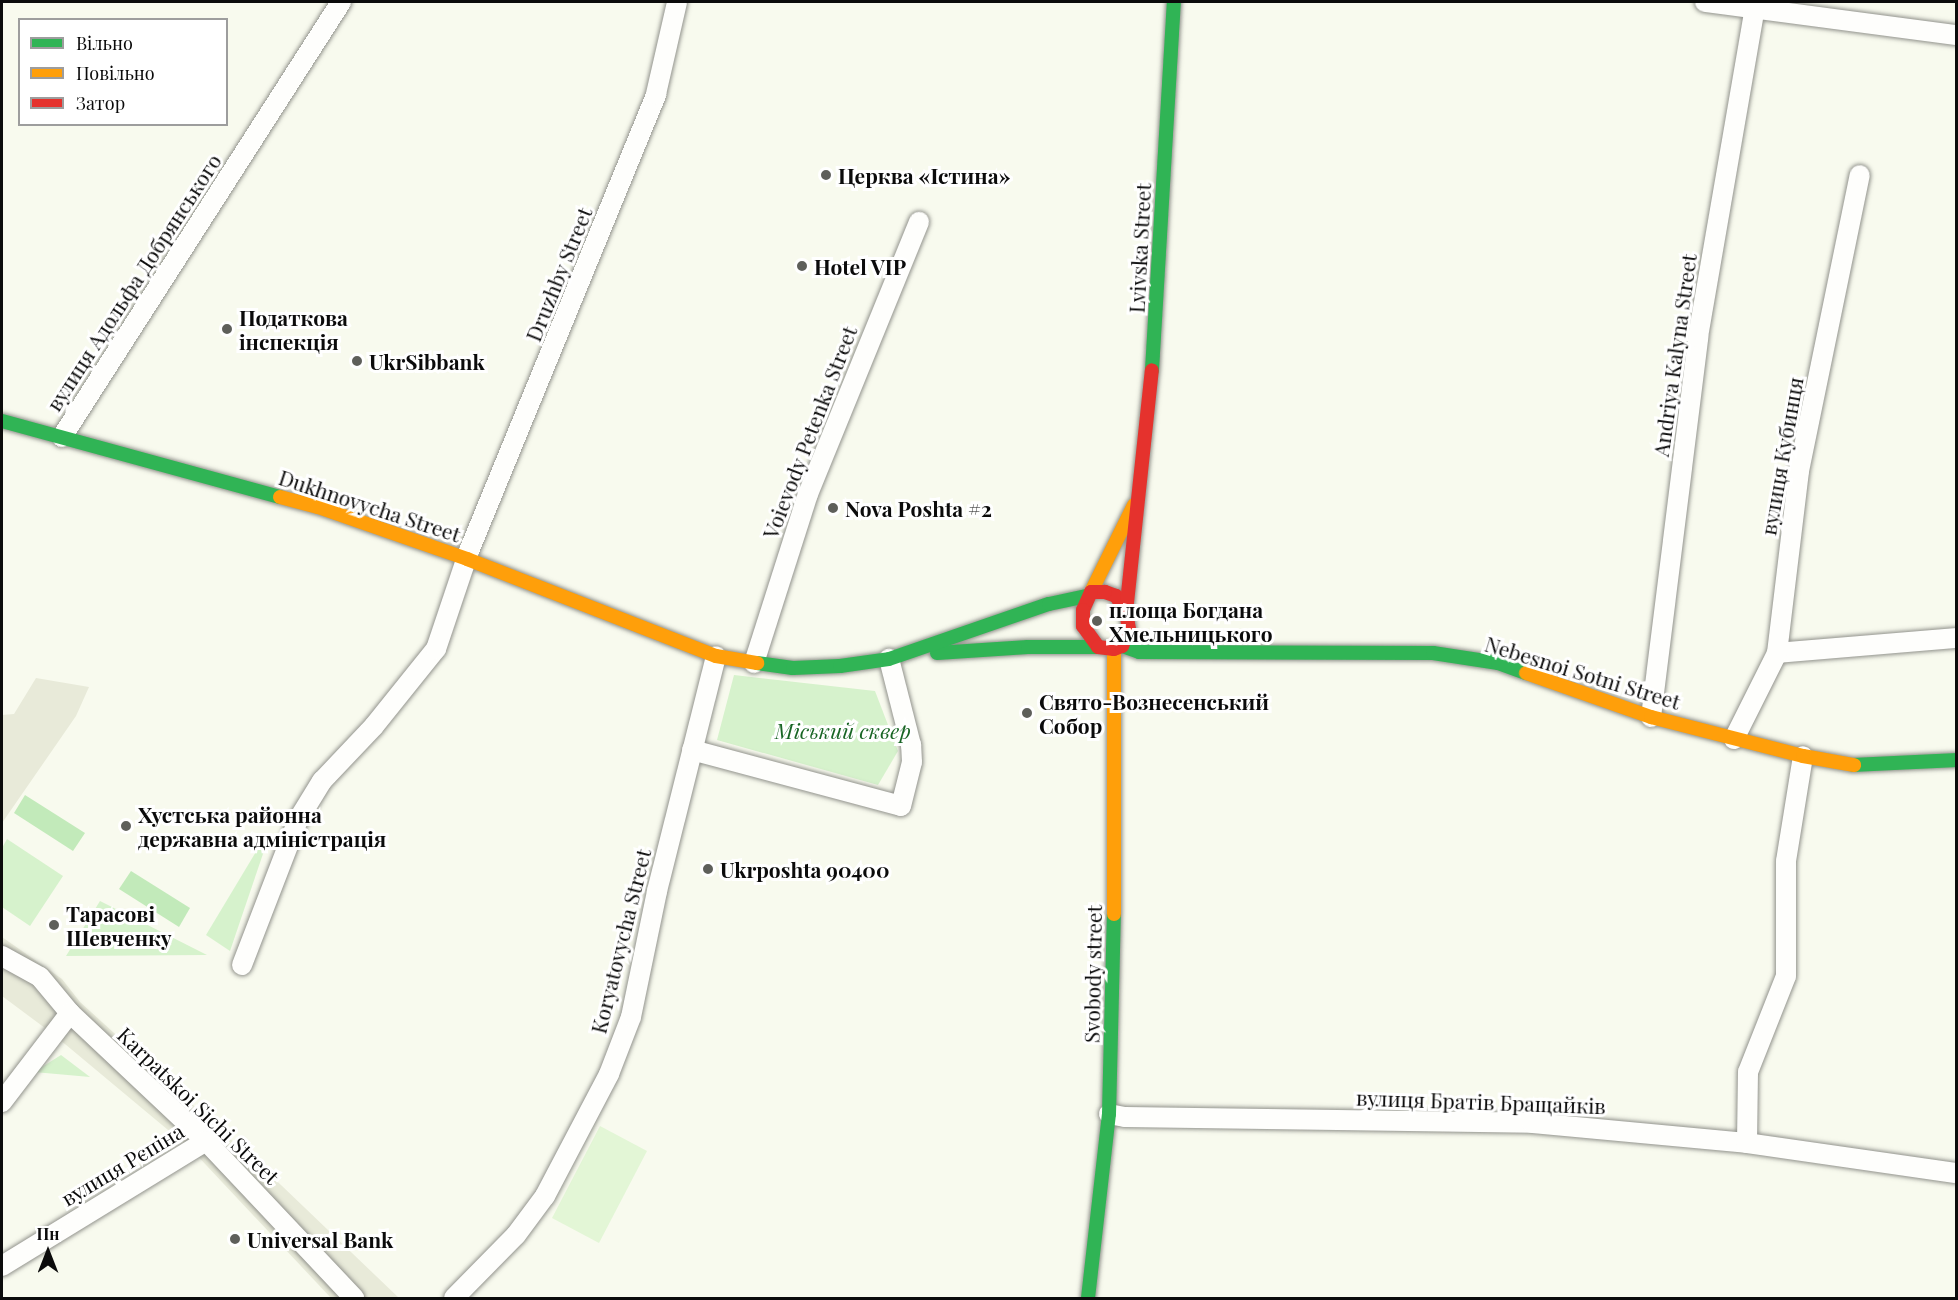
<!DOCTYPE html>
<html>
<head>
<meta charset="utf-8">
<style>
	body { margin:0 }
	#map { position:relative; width:1958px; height:1300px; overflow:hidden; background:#f8faee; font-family:"Playfair Display",serif }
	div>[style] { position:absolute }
	.green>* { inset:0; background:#d6f2cc }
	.forest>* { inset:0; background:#c2eaba }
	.pitch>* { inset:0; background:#e3f6d6 }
	.plaza>* { inset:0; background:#e8ead9 }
	.roads { filter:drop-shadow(0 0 2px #92938d) drop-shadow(0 0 2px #92938d) }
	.street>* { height:20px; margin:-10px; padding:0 10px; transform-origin:10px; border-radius:10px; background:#fefefc }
	.fast>* { height:14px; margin:-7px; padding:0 7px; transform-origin:7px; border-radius:7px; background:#30b455 }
	.slow>* { height:14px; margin:-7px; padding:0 7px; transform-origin:7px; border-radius:7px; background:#ff9f0a }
	.jam>* { height:14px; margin:-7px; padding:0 7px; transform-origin:7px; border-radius:7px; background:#e5322d }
	.dots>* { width:16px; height:16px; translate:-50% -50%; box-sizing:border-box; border:3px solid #fff; border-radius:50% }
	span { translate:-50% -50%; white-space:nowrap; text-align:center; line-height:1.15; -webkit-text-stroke:6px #fff; paint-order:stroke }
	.poi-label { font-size:21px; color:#0b0b0b; font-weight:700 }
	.left { translate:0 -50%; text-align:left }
	.street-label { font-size:21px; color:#0b0b0b }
	.park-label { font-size:21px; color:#186524; font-style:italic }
	.frame { position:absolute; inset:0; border:3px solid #0b0b0b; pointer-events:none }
	.legend { position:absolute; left:18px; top:18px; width:210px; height:108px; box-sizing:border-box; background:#fff; border:2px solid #9d9d9d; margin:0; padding:8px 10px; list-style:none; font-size:18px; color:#0b0b0b }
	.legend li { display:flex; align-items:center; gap:12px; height:30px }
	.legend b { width:30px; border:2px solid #9d9d9d }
	.north { position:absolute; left:18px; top:1222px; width:60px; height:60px; -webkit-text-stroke:4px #fff; paint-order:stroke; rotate:0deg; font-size:16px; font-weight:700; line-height:24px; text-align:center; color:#0b0b0b }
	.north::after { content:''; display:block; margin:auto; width:21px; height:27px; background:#0b0b0b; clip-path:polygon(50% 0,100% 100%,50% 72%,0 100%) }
</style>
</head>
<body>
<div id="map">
	<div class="green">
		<div style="clip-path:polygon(734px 675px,875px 691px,898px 751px,878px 785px,717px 740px)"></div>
		<div style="clip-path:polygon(7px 839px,63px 876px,30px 926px,2px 907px,2px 848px)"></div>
		<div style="clip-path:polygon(260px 845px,265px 848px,230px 951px,206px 935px)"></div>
		<div style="clip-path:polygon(100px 901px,207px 955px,66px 956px)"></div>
		<div style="clip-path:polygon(61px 1055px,90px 1077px,34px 1072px)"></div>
	</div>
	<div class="forest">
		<div style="clip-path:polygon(25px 795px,85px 833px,73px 851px,14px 813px)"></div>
		<div style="clip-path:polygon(131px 871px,190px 908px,179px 927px,119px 889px)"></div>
	</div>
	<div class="pitch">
		<div style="clip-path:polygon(600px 1126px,647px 1151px,599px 1243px,552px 1218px)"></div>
	</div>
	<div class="plaza">
		<div style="clip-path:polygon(36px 678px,89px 687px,76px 716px,2px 823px,2px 715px,14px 714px)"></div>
		<div style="clip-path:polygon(2px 937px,62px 979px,80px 1002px,281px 1185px,399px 1298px,331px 1298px,192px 1150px,53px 1034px,2px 996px)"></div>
	</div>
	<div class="roads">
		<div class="street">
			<div style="left:1705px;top:2px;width:253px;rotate:7.5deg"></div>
			<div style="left:62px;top:437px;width:517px;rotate:-57.32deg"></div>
			<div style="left:1777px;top:653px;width:180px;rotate:-4.8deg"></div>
			<div style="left:754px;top:663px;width:177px;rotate:-72.3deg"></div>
			<div style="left:808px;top:494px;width:294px;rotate:-67.8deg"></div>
			<div style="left:1651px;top:717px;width:383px;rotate:-82.9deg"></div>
			<div style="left:1698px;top:337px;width:340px;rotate:-80.2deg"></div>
			<div style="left:1734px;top:739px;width:96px;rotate:-63.4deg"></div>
			<div style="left:1777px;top:653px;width:183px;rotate:-83.1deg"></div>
			<div style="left:1799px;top:471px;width:302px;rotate:-78.4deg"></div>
			<div style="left:692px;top:750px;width:216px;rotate:15deg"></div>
			<div style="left:901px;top:806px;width:45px;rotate:-76deg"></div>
			<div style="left:912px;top:762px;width:17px;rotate:-93deg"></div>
			<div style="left:911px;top:745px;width:89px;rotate:-104.3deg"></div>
			<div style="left:2px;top:956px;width:43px;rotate:28.9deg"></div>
			<div style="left:40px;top:977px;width:47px;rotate:50.2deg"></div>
			<div style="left:70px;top:1013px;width:187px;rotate:43.3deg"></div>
			<div style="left:206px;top:1141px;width:216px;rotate:46.7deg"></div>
			<div style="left:242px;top:965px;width:155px;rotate:-68.9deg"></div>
			<div style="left:298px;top:820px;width:46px;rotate:-58.4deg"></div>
			<div style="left:322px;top:781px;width:76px;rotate:-46.6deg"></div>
			<div style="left:374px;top:726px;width:99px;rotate:-51.2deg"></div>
			<div style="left:436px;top:649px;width:103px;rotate:-71.4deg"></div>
			<div style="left:469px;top:551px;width:494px;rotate:-67.7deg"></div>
			<div style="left:656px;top:94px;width:94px;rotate:-77.1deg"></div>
			<div style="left:2px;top:1102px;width:112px;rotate:-52.6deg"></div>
			<div style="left:1109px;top:1114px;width:16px;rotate:11deg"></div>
			<div style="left:1125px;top:1117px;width:407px;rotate:0.8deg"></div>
			<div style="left:1532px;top:1123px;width:216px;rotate:5.3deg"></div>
			<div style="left:1747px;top:1143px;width:211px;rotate:8.2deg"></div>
			<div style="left:1747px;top:1143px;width:71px;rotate:-89.2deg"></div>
			<div style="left:1748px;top:1072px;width:103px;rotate:-68.4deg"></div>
			<div style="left:1786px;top:976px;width:115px;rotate:-90deg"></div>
			<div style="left:1786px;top:861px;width:106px;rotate:-80.8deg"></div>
			<div style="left:2px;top:1266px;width:239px;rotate:-31.5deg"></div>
			<div style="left:454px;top:1298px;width:88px;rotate:-45.5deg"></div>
			<div style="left:516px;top:1235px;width:49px;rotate:-53.4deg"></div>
			<div style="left:545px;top:1196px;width:138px;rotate:-62.3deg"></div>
			<div style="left:609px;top:1074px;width:61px;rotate:-68.9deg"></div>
			<div style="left:631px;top:1017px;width:129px;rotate:-78.3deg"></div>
			<div style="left:657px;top:891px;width:242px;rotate:-75.9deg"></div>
		</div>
		<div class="fast">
			<div style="left:1152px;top:370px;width:369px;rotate:-86.6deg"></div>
			<div style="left:2px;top:421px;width:288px;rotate:15.3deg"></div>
			<div style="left:1122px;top:646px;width:18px;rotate:19deg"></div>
			<div style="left:1139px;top:652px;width:294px;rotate:0.2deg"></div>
			<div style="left:1433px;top:653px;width:66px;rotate:8.7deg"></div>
			<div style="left:1498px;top:663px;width:30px;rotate:20deg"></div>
			<div style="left:937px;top:653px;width:91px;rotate:-3.8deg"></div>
			<div style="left:1028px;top:647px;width:70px"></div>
			<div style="left:757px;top:663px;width:36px;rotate:8deg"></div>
			<div style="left:793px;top:668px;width:47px;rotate:-2.4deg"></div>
			<div style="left:840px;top:666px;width:49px;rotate:-8.1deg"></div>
			<div style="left:889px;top:659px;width:169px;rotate:-19deg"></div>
			<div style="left:1049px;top:604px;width:39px;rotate:-12deg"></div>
			<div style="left:1854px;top:765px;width:102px;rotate:-2.8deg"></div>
			<div style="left:1088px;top:1298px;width:185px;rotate:-83.5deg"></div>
			<div style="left:1109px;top:1114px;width:200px;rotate:-88.6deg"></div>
		</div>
		<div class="slow">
			<div style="left:280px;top:497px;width:39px;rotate:15deg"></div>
			<div style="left:318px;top:507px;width:158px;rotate:19.2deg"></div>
			<div style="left:467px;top:559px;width:267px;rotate:21.3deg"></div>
			<div style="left:716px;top:656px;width:42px;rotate:9.7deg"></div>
			<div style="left:1091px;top:592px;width:97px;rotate:-63.7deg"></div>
			<div style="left:1114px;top:649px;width:265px;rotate:90deg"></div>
			<div style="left:1526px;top:673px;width:133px;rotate:19.4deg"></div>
			<div style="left:1651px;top:717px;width:157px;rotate:14.4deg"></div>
			<div style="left:1803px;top:756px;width:52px;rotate:10deg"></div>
		</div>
		<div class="jam">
			<div style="left:1126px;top:612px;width:19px;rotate:-122deg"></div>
			<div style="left:1116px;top:596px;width:12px;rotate:-160deg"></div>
			<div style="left:1105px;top:592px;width:14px;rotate:180deg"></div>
			<div style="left:1091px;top:592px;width:20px;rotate:114deg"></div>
			<div style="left:1083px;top:610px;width:16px;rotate:90deg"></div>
			<div style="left:1083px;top:626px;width:26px;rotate:54deg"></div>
			<div style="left:1098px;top:647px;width:16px;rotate:7deg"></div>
			<div style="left:1114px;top:649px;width:9px;rotate:-21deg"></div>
			<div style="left:1122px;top:646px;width:18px;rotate:-68deg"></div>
			<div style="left:1129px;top:629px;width:17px;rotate:-100deg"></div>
			<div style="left:1126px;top:612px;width:243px;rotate:-83.9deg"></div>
		</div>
	</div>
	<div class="dots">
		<div style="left:826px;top:175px;background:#5e5f5a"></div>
		<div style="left:802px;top:266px;background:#5e5f5a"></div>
		<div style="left:227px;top:329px;background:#5e5f5a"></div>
		<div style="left:357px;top:361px;background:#5e5f5a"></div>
		<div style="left:833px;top:508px;background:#5e5f5a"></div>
		<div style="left:1097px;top:621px;background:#5e5f5a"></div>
		<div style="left:1027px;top:713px;background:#5e5f5a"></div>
		<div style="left:126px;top:826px;background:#5e5f5a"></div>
		<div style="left:708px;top:869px;background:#5e5f5a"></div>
		<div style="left:54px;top:925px;background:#5e5f5a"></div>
		<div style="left:235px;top:1239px;background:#5e5f5a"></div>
	</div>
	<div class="poi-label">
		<span class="left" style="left:838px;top:175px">Церква «Істина»</span>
		<span class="left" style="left:814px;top:266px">Hotel VIP</span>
		<span class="left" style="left:239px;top:329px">Податкова<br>інспекція</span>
		<span class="left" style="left:369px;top:361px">UkrSibbank</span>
		<span class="left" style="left:845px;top:508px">Nova Poshta #2</span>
		<span class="left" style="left:1109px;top:621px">площа Богдана<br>Хмельницького</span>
		<span class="left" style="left:1039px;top:713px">Свято-Вознесенський<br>Собор</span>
		<span class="left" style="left:138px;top:826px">Хустська районна<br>державна адміністрація</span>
		<span class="left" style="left:720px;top:869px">Ukrposhta 90400</span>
		<span class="left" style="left:66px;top:925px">Тарасові<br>Шевченку</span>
		<span class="left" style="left:247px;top:1239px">Universal Bank</span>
	</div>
	<div class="street-label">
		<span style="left:1139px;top:248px;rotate:-87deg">Lvivska Street</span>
		<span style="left:558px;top:274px;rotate:-68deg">Druzhby Street</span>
		<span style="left:133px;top:282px;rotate:-57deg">вулиця Адольфа Добрянського</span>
		<span style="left:1674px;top:355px;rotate:-82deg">Andriya Kalyna Street</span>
		<span style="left:809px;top:432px;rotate:-69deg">Voievody Petenka Street</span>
		<span style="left:1781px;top:456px;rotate:-80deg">вулиця Кубинця</span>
		<span style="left:370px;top:505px;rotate:18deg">Dukhnovycha Street</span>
		<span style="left:1583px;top:672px;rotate:17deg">Nebesnoi Sotni Street</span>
		<span style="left:620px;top:941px;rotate:-76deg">Koryatovycha Street</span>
		<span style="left:1092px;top:974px;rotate:-89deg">Svobody street</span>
		<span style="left:1481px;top:1101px;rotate:2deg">вулиця Братів Бращайків</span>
		<span style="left:199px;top:1105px;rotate:44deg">Karpatskoi Sichi Street</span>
		<span style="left:122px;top:1164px;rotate:-31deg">вулиця Рєпіна</span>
	</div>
	<div class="park-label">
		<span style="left:843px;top:730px">Міський сквер</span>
	</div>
	<div class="frame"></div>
	<ul class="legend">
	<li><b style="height:8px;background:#30b455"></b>Вільно</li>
	<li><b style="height:8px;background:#ff9f0a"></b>Повільно</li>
	<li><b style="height:8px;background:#e5322d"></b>Затор</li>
	</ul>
	<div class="north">Пн</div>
</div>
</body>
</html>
